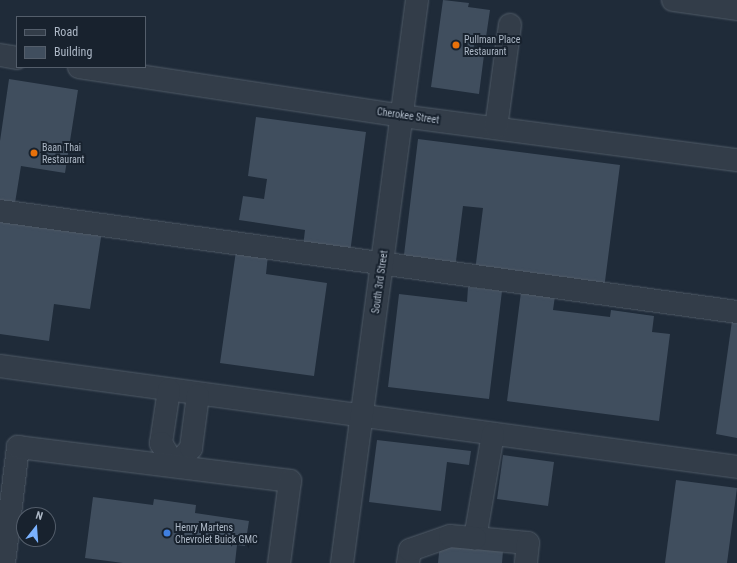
<!DOCTYPE html>
<html>
<head>
<meta charset="utf-8">
<style>
	body { margin:0 }
	#map { position:relative; width:737px; height:563px; overflow:hidden; background:#1f2b39; font-family:"Roboto Condensed",sans-serif }
	div>[style] { position:absolute }
	.building>* { inset:0; background:#404e5e }
	.roads { filter:drop-shadow(0 0 1px #505b67) drop-shadow(0 0 1px #505b67) }
	.minor>* { height:22px; margin:-11px; padding:0 11px; transform-origin:11px; border-radius:11px; background:#333d49 }
	.dots>* { width:11px; height:11px; translate:-50% -50%; box-sizing:border-box; border:2px solid #18222e; border-radius:50% }
	span { translate:-50% -50%; white-space:nowrap; text-align:center; line-height:1.15; -webkit-text-stroke:4px #18222e; paint-order:stroke }
	.poi-label { font-size:10px; color:#adb8c6 }
	.left { translate:0 -50%; text-align:left }
	.street-label { font-size:10px; color:#adb8c6 }
	.legend { position:absolute; left:16px; top:16px; width:130px; height:52px; box-sizing:border-box; background:#18222e; border:1px solid #545e6b; margin:0; padding:5px 7px; list-style:none; font-size:12px; color:#adb8c6 }
	.legend li { display:flex; align-items:center; gap:8px; height:20px }
	.legend b { width:20px; border:1px solid #545e6b }
	.north { position:absolute; left:16px; top:507px; width:40px; height:40px; box-sizing:border-box; background:#18222e; border:1px solid #545e6b; border-radius:50%; rotate:17deg; font-size:11px; font-weight:700; line-height:16px; text-align:center; color:#adb8c6 }
	.north::after { content:''; display:block; margin:auto; width:14px; height:18px; background:#7ab2ff; clip-path:polygon(50% 0,100% 100%,50% 72%,0 100%) }
</style>
</head>
<body>
<div id="map">
	<div class="building">
		<div style="clip-path:polygon(443px 0,469px 3px,468px 7px,490px 10px,486px 37px,475px 36px,473px 53px,484px 55px,479px 94px,431px 87px)"></div>
		<div style="clip-path:polygon(9px 79px,78px 90px,65px 173px,21px 166px,15px 203px,0 201px,0 141px)"></div>
		<div style="clip-path:polygon(256px 117px,366px 132px,350px 253px,303px 247px,305px 230px,239px 220px,243px 196px,264px 199px,267px 179px,248px 176px)"></div>
		<div style="clip-path:polygon(418px 139px,620px 165px,604px 289px,475px 271px,483px 208px,463px 206px,455px 269px,403px 263px)"></div>
		<div style="clip-path:polygon(0 213px,102px 231px,90px 309px,54px 304px,49px 341px,0 334px)"></div>
		<div style="clip-path:polygon(236px 251px,268px 255px,266px 274px,327px 283px,314px 376px,220px 363px)"></div>
		<div style="clip-path:polygon(468px 287px,502px 291px,489px 399px,388px 387px,399px 294px,467px 302px)"></div>
		<div style="clip-path:polygon(521px 292px,555px 296px,553px 310px,610px 317px,611px 310px,654px 316px,652px 332px,670px 334px,659px 421px,507px 401px)"></div>
		<div style="clip-path:polygon(732px 321px,737px 322px,737px 438px,716px 434px)"></div>
		<div style="clip-path:polygon(377px 440px,471px 451px,469px 465px,447px 462px,441px 511px,369px 502px)"></div>
		<div style="clip-path:polygon(503px 455px,554px 462px,548px 506px,497px 499px)"></div>
		<div style="clip-path:polygon(676px 480px,737px 488px,727px 563px,665px 563px)"></div>
		<div style="clip-path:polygon(93px 497px,153px 505px,154px 499px,196px 505px,195px 513px,249px 521px,245px 546px,237px 545px,235px 563px,123px 563px,85px 558px)"></div>
		<div style="clip-path:polygon(440px 543px,503px 551px,502px 563px,438px 563px)"></div>
	</div>
	<div class="roads">
		<div class="minor">
			<div style="left:673px;top:0;width:65px;rotate:8deg"></div>
			<div style="left:0;top:55px;width:17px;rotate:10deg"></div>
			<div style="left:79px;top:67px;width:327px;rotate:8.6deg"></div>
			<div style="left:402px;top:116px;width:338px;rotate:7.5deg"></div>
			<div style="left:496px;top:128px;width:104px;rotate:-82.3deg"></div>
			<div style="left:0;top:211px;width:744px;rotate:7.8deg"></div>
			<div style="left:0;top:366px;width:744px;rotate:7.8deg"></div>
			<div style="left:169px;top:390px;width:54px;rotate:98.6deg"></div>
			<div style="left:161px;top:443px;width:27px;rotate:59deg"></div>
			<div style="left:493px;top:434px;width:106px;rotate:99.8deg"></div>
			<div style="left:475px;top:538px;width:53px;rotate:5.4deg"></div>
			<div style="left:528px;top:543px;width:20px;rotate:96deg"></div>
			<div style="left:175px;top:466px;width:24px;rotate:-48deg"></div>
			<div style="left:191px;top:448px;width:53px;rotate:-82.5deg"></div>
			<div style="left:4px;top:563px;width:117px;rotate:-83.1deg"></div>
			<div style="left:18px;top:447px;width:274px;rotate:7.1deg"></div>
			<div style="left:290px;top:481px;width:83px;rotate:97.6deg"></div>
			<div style="left:342px;top:563px;width:568px;rotate:-82.41deg"></div>
			<div style="left:408px;top:563px;width:13px;rotate:-81deg"></div>
			<div style="left:410px;top:550px;width:42px;rotate:-19.3deg"></div>
			<div style="left:450px;top:536px;width:25px;rotate:5deg"></div>
		</div>
	</div>
	<div class="dots">
		<div style="left:456px;top:45px;background:#e8710a"></div>
		<div style="left:34px;top:153px;background:#e8710a"></div>
		<div style="left:167px;top:533px;background:#3f7fe0"></div>
	</div>
	<div class="poi-label">
		<span class="left" style="left:464px;top:45px">Pullman Place<br>Restaurant</span>
		<span class="left" style="left:42px;top:153px">Baan Thai<br>Restaurant</span>
		<span class="left" style="left:175px;top:533px">Henry Martens<br>Chevrolet Buick GMC</span>
	</div>
	<div class="street-label">
		<span style="left:408px;top:116px;rotate:8deg">Cherokee Street</span>
		<span style="left:380px;top:282px;rotate:-82deg">South 3rd Street</span>
	</div>
	<ul class="legend">
	<li><b style="height:5px;background:#333d49"></b>Road</li>
	<li><b style="height:11px;background:#404e5e"></b>Building</li>
	</ul>
	<div class="north">N</div>
</div>
</body>
</html>
